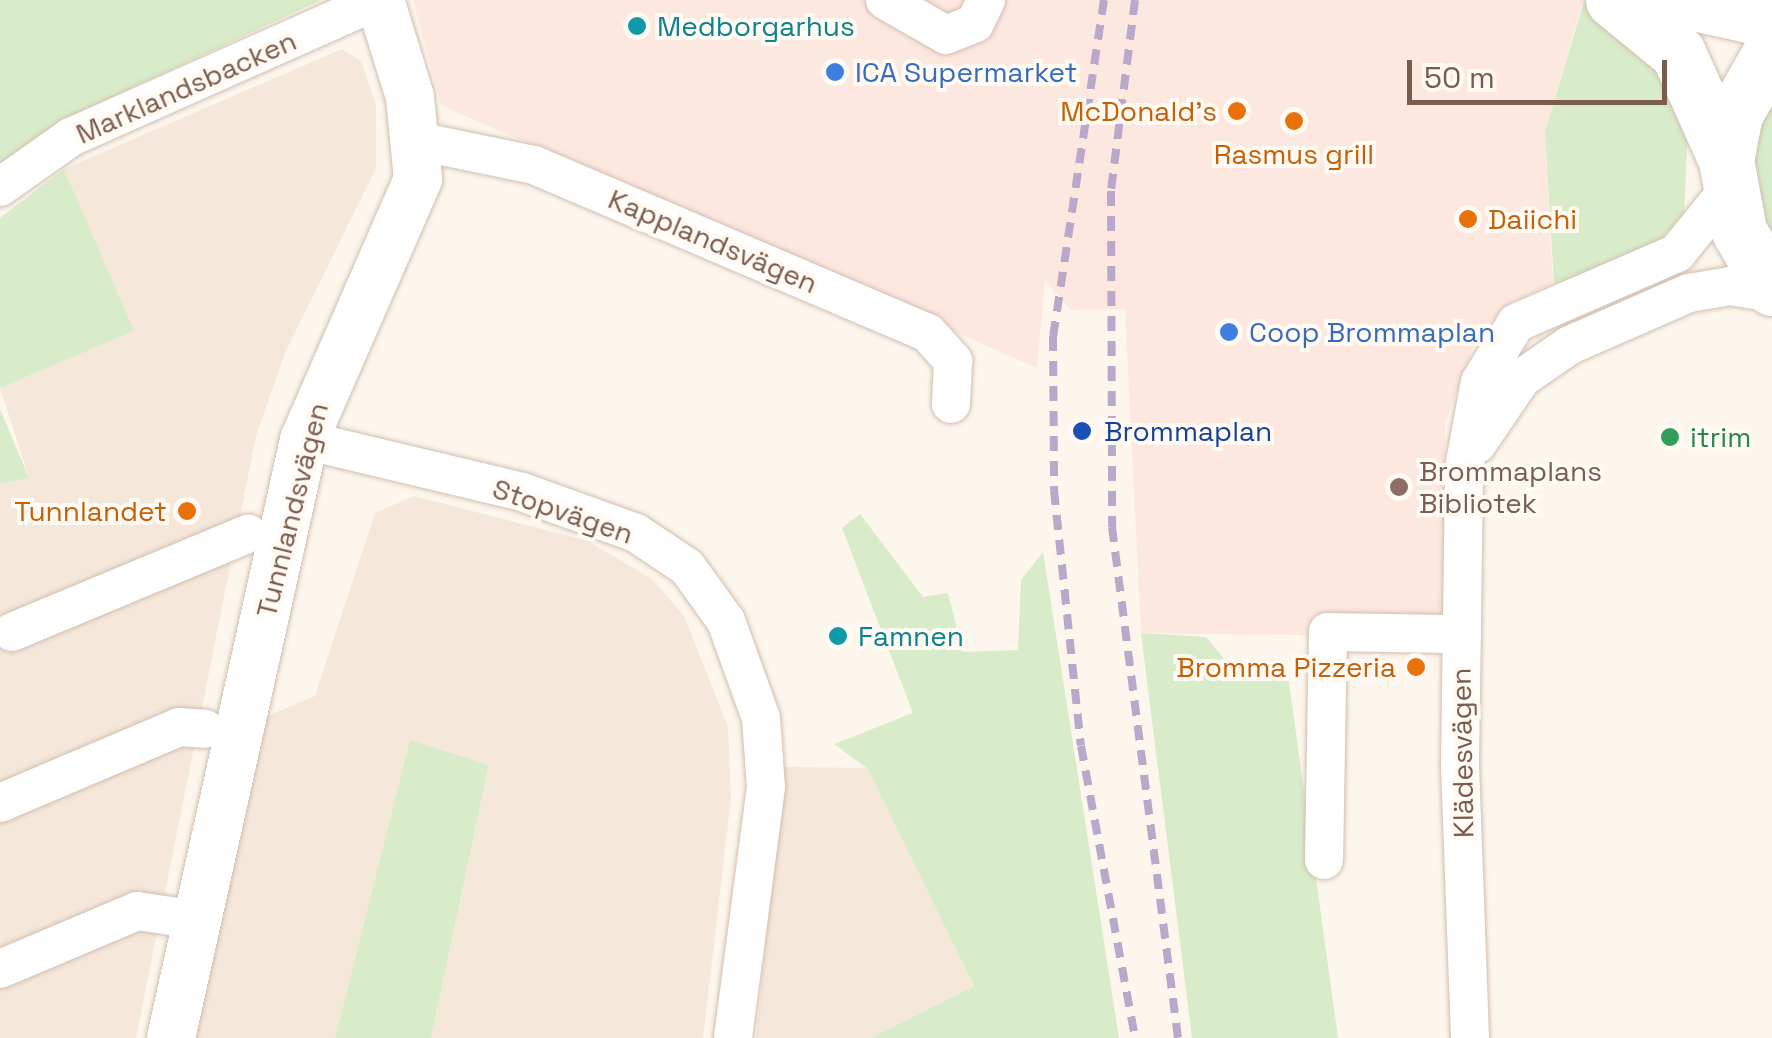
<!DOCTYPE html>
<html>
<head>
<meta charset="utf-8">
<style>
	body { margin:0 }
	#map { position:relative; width:1772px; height:1038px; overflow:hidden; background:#fdf6ec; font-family:"Space Grotesk",sans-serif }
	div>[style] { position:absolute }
	.residential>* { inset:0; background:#f5e8da }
	.commercial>* { inset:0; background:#fde8e0 }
	.green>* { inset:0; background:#d8ecc9 }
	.roads { filter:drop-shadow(0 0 2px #d1beb0) drop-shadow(0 0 2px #d1beb0) }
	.minor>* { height:38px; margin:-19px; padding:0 19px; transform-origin:19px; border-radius:19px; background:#fff }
	.tertiary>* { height:48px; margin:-24px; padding:0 24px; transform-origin:24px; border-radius:24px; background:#fff }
	.secondary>* { height:55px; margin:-27.5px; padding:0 27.5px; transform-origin:27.5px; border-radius:27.5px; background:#fff }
	.rail>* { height:8px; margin-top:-4px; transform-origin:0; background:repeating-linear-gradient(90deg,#b9a8c9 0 15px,transparent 0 25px) }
	.dots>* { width:28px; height:28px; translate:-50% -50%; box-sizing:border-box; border:5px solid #fffaf3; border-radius:50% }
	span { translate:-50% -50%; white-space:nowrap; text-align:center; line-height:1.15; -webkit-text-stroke:8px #fffaf3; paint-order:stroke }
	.culture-label { font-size:28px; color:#0d838f }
	.left { translate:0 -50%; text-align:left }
	.shop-label { font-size:28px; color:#366cbe }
	.street-label { font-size:28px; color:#7a5c4d }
	.food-label { font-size:28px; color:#c56008 }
	.right { translate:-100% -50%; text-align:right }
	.transit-label { font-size:28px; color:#164399 }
	.leisure-label { font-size:28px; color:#27864d }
	.education-label { font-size:28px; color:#785e54 }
	.scale { position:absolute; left:1407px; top:60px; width:260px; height:45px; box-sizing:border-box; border:5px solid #7a5c4d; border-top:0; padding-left:12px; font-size:30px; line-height:35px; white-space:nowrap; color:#7a5c4d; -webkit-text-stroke:8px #fffaf3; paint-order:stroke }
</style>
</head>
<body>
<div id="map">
	<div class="residential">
		<div style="clip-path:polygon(342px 49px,361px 61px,376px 105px,376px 168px,285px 353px,256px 436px,136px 1038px,0 1038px,0 483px,29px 477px,0 388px,133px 331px,64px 169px)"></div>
		<div style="clip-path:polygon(414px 496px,588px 541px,652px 579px,684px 616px,728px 727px,731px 799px,703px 1038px,431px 1038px,489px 766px,410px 740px,335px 1038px,190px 1038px,267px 716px,315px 696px,375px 513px)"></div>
		<div style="clip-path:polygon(784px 767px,868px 768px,974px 986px,871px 1038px,756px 1038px)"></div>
	</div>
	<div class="commercial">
		<div style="clip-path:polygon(413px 0,1583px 0,1545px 132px,1553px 284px,1506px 305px,1477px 337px,1445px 423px,1445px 637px,1141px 633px,1125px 309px,1071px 310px,1045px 280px,1037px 368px,441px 105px)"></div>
	</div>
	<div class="green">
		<div style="clip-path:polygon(0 0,321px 0,102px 102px,0 170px)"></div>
		<div style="clip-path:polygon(1584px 1px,1652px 52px,1688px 128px,1684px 215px,1647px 253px,1554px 284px,1545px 132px)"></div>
		<div style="clip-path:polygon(1772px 86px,1772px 249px,1751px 198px,1757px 116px)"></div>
		<div style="clip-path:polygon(64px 169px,134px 331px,0 388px,0 218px)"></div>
		<div style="clip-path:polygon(0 409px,29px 478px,0 483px)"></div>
		<div style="clip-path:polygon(860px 514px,923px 597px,948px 593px,963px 652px,1018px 650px,1021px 580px,1043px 552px,1119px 1038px,871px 1038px,974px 986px,868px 769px,834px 744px,913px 713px,842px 528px)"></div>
		<div style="clip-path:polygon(1141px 633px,1206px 637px,1235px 672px,1288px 675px,1338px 1038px,1192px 1038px)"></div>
		<div style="clip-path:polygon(410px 740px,489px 765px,431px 1038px,335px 1038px)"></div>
	</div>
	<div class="roads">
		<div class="minor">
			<div style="left:885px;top:0;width:70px;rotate:29.8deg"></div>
			<div style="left:946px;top:35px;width:31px;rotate:-22deg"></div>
			<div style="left:975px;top:23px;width:25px;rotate:-64deg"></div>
			<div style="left:417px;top:141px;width:119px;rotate:11.6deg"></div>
			<div style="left:534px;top:165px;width:428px;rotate:23.1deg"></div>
			<div style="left:928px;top:333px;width:38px;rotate:48deg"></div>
			<div style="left:953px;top:361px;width:43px;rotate:92.7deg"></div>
			<div style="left:0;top:187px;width:87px;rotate:-35.2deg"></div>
			<div style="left:71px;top:137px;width:337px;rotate:-24deg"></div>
			<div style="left:304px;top:440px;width:224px;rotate:13.4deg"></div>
			<div style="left:522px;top:492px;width:121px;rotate:19.8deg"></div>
			<div style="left:636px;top:533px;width:61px;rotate:33.7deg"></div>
			<div style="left:687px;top:567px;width:67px;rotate:54.2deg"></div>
			<div style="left:726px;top:621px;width:103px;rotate:70.2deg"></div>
			<div style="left:761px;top:718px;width:69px;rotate:85.9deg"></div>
			<div style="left:766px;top:787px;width:253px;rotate:97.5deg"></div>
			<div style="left:1477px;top:444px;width:80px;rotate:-55.7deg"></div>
			<div style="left:1522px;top:378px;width:58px;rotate:-34.5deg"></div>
			<div style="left:1570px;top:345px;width:130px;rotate:-23.6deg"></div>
			<div style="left:1689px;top:293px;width:42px;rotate:-9.7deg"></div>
			<div style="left:1730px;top:286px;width:43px;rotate:9.5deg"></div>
			<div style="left:12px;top:632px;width:256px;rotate:-22.6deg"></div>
			<div style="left:0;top:803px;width:194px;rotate:-23deg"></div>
			<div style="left:179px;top:727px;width:26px;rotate:4deg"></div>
			<div style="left:1324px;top:860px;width:228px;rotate:-89deg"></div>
			<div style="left:1328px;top:632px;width:134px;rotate:0.9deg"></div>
			<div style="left:0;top:969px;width:149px;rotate:-22.9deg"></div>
			<div style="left:137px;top:911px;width:62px;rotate:8.4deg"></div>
			<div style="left:1470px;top:1038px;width:274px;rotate:-92.1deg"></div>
			<div style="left:1460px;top:764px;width:296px;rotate:-89.2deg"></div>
			<div style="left:1464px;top:468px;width:87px;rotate:-79.5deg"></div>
			<div style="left:1480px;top:382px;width:69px;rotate:-58.6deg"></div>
			<div style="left:1516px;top:323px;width:176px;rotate:-23.5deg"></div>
			<div style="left:1677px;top:253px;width:81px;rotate:-51deg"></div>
		</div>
		<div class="tertiary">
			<div style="left:171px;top:1038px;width:613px;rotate:-77.46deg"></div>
			<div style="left:304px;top:440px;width:285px;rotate:-66.4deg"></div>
			<div style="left:418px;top:179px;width:82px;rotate:-95.6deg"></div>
			<div style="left:410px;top:97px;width:102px;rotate:-107.2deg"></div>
		</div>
		<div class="secondary">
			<div style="left:1613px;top:0;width:84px;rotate:39.2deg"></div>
			<div style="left:1678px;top:53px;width:117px;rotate:65.8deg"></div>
			<div style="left:1680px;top:0;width:94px;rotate:12.3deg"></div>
			<div style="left:1772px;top:49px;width:75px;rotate:119.6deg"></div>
			<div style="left:1735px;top:114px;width:47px;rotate:101.1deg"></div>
			<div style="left:1726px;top:160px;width:72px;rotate:79.6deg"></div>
			<div style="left:1739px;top:231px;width:66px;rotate:59.9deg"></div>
		</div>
	</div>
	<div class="rail">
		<div style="left:1104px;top:0;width:340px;rotate:98.6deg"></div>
		<div style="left:1053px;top:336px;width:154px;rotate:89.6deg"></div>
		<div style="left:1054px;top:490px;width:257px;rotate:84deg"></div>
		<div style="left:1081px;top:746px;width:297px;rotate:79.5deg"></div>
		<div style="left:1135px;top:0;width:193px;rotate:97.2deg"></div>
		<div style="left:1111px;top:191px;width:336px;rotate:89.8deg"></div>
		<div style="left:1112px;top:527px;width:515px;rotate:82.64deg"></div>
	</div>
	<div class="dots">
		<div style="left:637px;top:26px;background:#0f9aa8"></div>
		<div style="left:835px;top:72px;background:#3f7fe0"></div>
		<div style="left:1237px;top:111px;background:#e8710a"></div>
		<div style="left:1294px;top:121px;background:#e8710a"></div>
		<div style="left:1468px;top:219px;background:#e8710a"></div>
		<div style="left:1229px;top:332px;background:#3f7fe0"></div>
		<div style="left:1082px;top:431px;background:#1a4fb4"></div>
		<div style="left:1670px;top:437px;background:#2e9e5b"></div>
		<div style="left:1399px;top:487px;background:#8d6e63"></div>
		<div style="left:187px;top:511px;background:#e8710a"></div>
		<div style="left:838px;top:636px;background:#0f9aa8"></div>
		<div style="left:1416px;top:667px;background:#e8710a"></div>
	</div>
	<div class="culture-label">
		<span class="left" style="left:657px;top:26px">Medborgarhus</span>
		<span class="left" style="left:858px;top:636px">Famnen</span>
	</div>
	<div class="shop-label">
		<span class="left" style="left:855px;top:72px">ICA Supermarket</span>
		<span class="left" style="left:1249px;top:332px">Coop Brommaplan</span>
	</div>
	<div class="street-label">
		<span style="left:186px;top:87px;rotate:-24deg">Marklandsbacken</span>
		<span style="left:713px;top:241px;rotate:23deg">Kapplandsvägen</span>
		<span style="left:292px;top:510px;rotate:-76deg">Tunnlandsvägen</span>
		<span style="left:563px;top:511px;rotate:19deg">Stopvägen</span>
		<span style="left:1462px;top:753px;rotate:-91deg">Klädesvägen</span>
	</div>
	<div class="food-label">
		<span class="right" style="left:1217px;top:111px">McDonald's</span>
		<span style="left:1294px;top:154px">Rasmus grill</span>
		<span class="left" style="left:1488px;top:219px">Daiichi</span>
		<span class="right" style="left:167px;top:511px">Tunnlandet</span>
		<span class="right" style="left:1396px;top:667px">Bromma Pizzeria</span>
	</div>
	<div class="transit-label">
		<span class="left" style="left:1104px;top:431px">Brommaplan</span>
	</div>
	<div class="leisure-label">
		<span class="left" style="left:1690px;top:437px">itrim</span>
	</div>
	<div class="education-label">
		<span class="left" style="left:1419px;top:487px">Brommaplans<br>Bibliotek</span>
	</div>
	<div class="scale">50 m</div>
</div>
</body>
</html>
